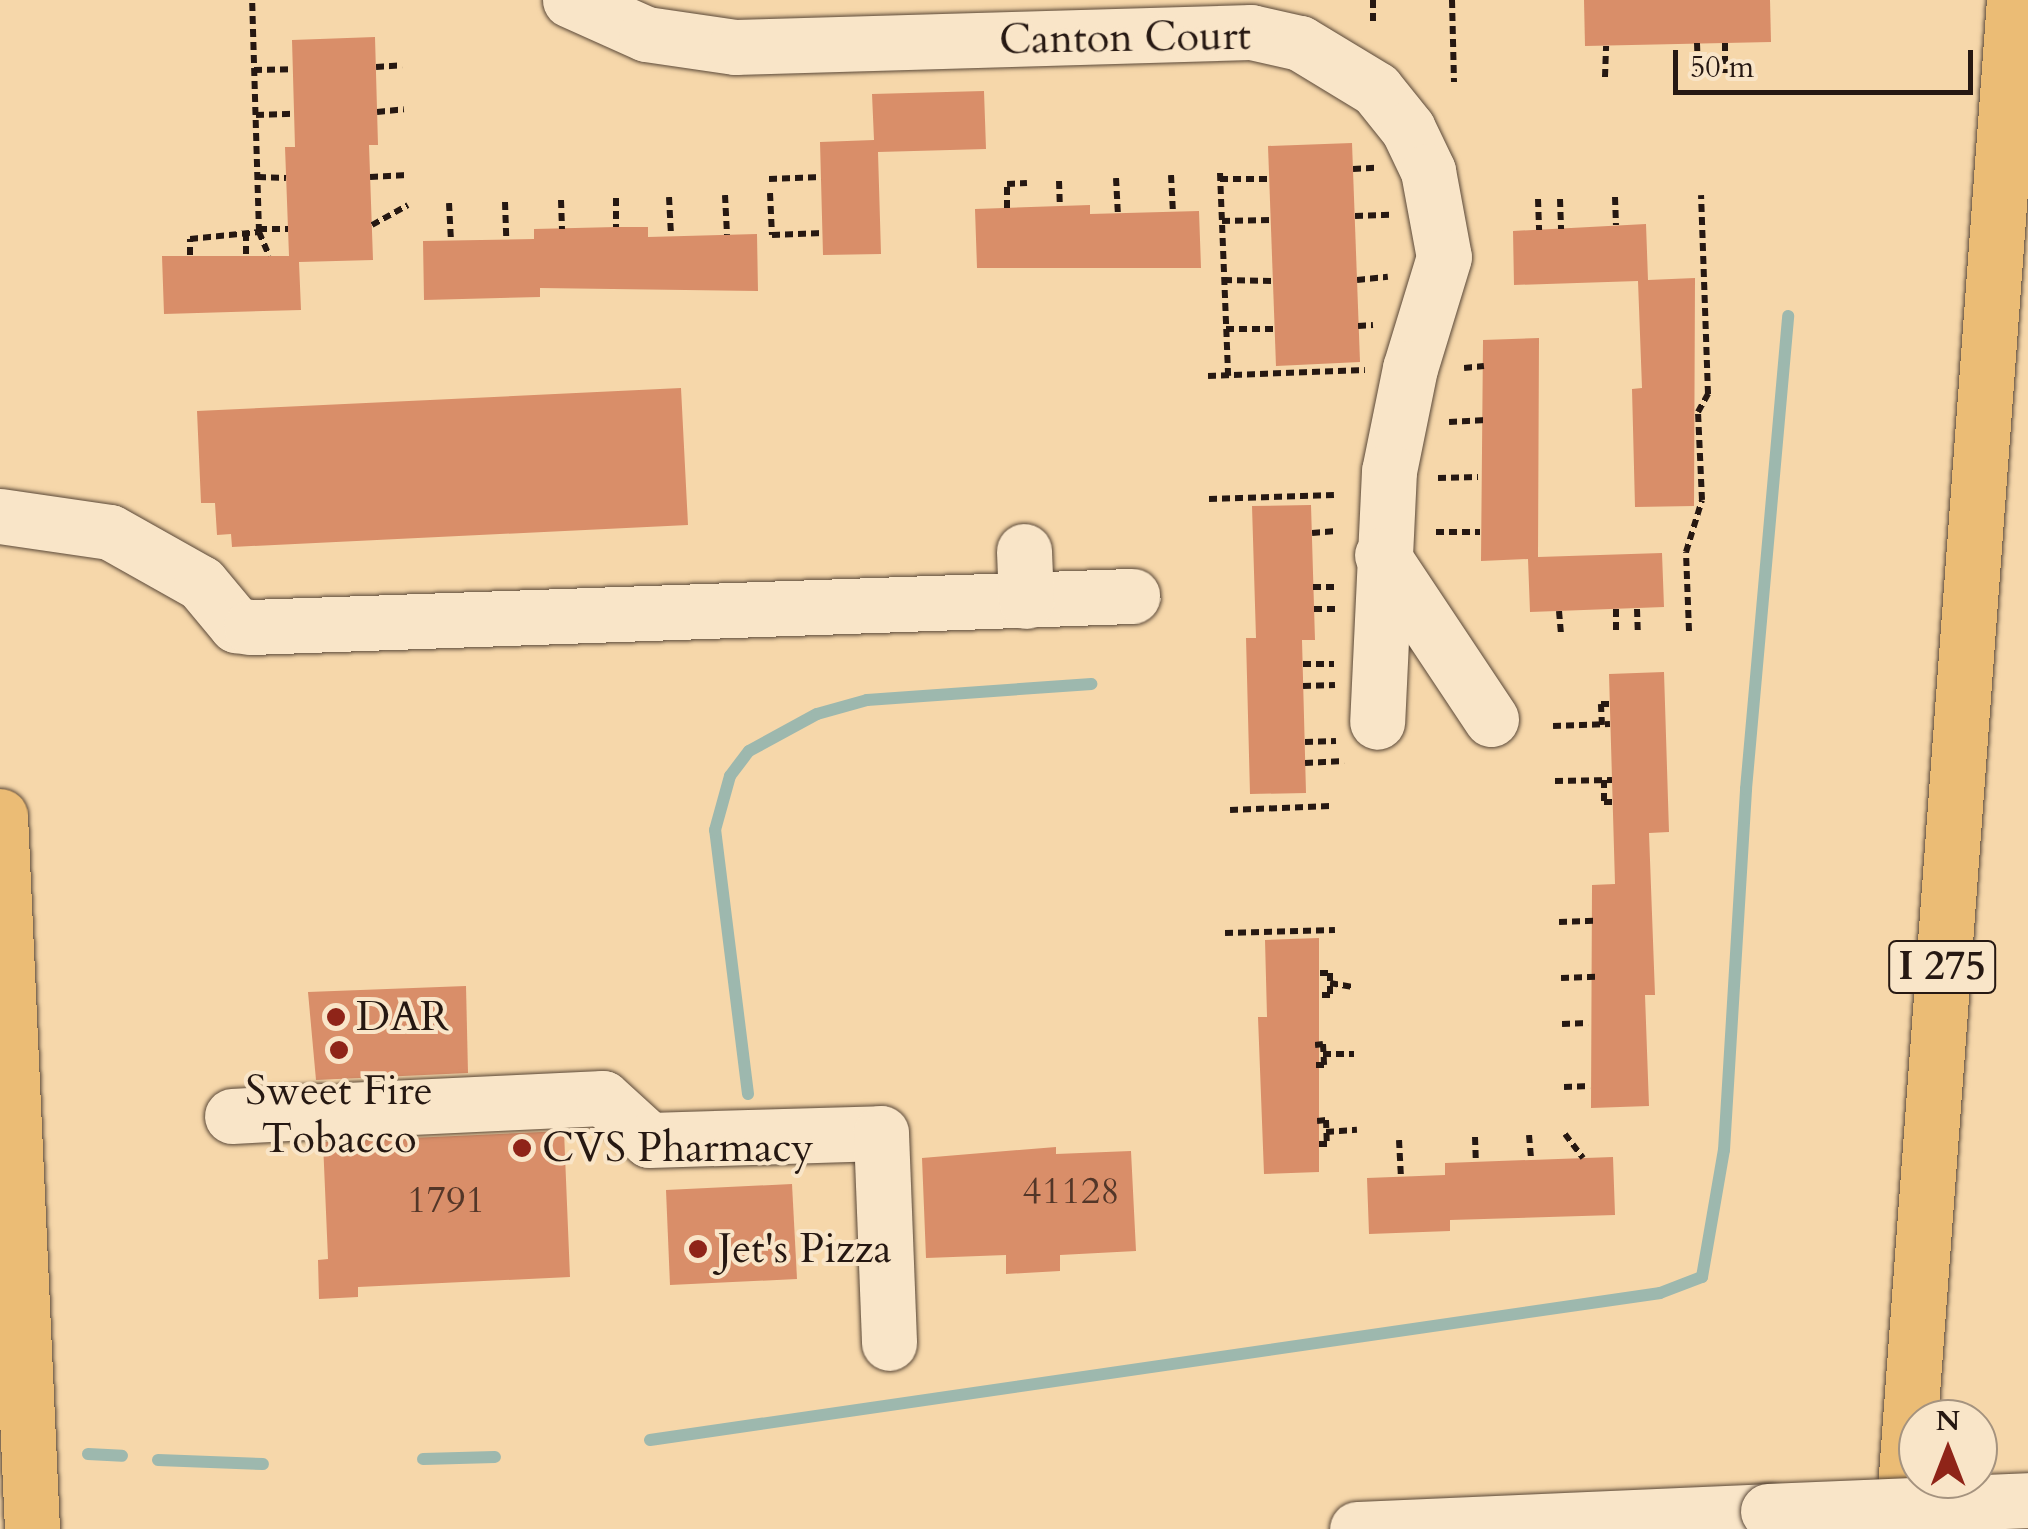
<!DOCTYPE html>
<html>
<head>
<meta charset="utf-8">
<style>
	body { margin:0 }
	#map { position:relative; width:2028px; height:1529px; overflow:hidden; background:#f6d7aa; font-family:Cardo,serif }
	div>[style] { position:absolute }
	.stream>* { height:12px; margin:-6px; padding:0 6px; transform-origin:6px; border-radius:6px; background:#9db8ae }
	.building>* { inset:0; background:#d98e69 }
	.path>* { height:6px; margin-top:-3px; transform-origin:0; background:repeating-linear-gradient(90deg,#261812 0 8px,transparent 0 13px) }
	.roads { filter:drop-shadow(0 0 2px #5a4838) drop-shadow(0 0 2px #5a4838) }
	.minor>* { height:55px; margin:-27.5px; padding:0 27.5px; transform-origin:27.5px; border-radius:27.5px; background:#f9e5c8 }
	.major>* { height:55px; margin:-27.5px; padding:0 27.5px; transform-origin:27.5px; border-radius:27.5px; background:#ebbc75 }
	.highway>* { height:55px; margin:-27.5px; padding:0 27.5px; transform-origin:27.5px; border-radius:27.5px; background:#ebbc75 }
	.bridges { filter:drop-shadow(0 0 2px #5a4838) drop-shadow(0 0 2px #5a4838) }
	.minor-bridge>* { height:55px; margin:-27.5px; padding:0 27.5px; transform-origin:27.5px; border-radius:27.5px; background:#f9e5c8 }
	.dots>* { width:28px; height:28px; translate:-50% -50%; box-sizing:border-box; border:5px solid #f9e5c8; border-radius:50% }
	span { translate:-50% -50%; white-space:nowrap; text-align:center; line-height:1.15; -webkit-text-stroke:8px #f9e5c8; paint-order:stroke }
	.number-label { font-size:38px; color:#533628 }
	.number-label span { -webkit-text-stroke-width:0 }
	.shield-label span { padding:2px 8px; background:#f9e5c8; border:2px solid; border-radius:8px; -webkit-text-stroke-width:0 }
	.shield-label { font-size:40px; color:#261812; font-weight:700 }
	.street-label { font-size:42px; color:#261812 }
	.poi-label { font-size:42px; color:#261812 }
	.left { translate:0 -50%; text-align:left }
	.north { position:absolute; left:1898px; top:1399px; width:100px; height:100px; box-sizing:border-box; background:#f9e5c8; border:2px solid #a5937f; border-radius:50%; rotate:0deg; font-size:28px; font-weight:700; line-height:40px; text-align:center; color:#261812 }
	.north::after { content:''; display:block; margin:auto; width:35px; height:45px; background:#8f2418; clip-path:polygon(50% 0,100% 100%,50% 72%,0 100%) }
	.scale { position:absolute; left:1673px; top:50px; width:300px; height:45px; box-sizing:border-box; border:5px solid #261812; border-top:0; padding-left:12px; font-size:30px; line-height:35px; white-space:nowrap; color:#261812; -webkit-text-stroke:8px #f9e5c8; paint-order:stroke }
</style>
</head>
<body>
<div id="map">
	<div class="stream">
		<div style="left:748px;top:1094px;width:266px;rotate:-97.1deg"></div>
		<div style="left:715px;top:830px;width:56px;rotate:-74.5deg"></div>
		<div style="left:730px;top:776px;width:31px;rotate:-53deg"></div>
		<div style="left:749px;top:751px;width:77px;rotate:-28.6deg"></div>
		<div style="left:817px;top:714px;width:52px;rotate:-15.6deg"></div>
		<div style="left:867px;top:700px;width:225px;rotate:-4.1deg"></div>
		<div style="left:650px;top:1440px;width:1021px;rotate:-8.28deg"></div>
		<div style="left:1660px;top:1293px;width:45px;rotate:-20.9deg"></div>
		<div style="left:1702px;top:1277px;width:129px;rotate:-80.2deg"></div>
		<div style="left:1724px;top:1150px;width:362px;rotate:-86.5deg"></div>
		<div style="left:1746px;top:789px;width:475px;rotate:-84.9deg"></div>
		<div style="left:88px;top:1454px;width:34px;rotate:3deg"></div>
		<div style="left:423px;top:1459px;width:72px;rotate:-1.6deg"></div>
		<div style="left:158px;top:1460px;width:105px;rotate:2.2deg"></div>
	</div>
	<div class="building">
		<div style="clip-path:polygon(1584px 0,1770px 0,1771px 42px,1585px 46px)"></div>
		<div style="clip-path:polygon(375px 37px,378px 145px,369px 145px,373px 260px,299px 262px,301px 310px,164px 314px,162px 256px,289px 256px,285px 147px,295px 147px,292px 40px)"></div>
		<div style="clip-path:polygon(984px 91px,986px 149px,878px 152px,881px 254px,823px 255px,820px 142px,874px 140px,872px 94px)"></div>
		<div style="clip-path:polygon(1352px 143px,1360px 362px,1276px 366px,1268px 146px)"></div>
		<div style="clip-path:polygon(1090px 205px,1090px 214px,1199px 211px,1201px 268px,977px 268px,975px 209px)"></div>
		<div style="clip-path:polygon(1646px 224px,1648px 280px,1695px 278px,1694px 506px,1635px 507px,1632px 389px,1642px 388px,1638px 281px,1514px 285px,1513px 231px)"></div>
		<div style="clip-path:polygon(616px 227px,648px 227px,648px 237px,757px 234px,758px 291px,540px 288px,540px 297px,424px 300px,423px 241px,534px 239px,534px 229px)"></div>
		<div style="clip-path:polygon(1539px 338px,1538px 557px,1662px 553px,1664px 607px,1530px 612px,1528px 559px,1481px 561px,1483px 340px)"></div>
		<div style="clip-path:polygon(681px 388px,688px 525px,232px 547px,231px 534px,217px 535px,215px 503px,201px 503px,197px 411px)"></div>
		<div style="clip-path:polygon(1311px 505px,1315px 640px,1302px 640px,1306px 793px,1250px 794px,1246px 638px,1256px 638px,1252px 506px)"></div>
		<div style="clip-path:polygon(1664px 672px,1669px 832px,1649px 833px,1655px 995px,1645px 995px,1649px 1106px,1591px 1108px,1592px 885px,1615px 884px,1609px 674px)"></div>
		<div style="clip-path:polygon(1319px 938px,1319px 1172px,1264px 1174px,1258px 1017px,1267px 1017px,1265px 940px)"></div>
		<div style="clip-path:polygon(466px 986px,468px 1073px,316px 1080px,308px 992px)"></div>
		<div style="clip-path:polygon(564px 1131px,570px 1277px,358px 1287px,358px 1297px,319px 1299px,318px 1260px,328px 1259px,323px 1142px)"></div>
		<div style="clip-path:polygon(1056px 1147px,1056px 1154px,1131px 1151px,1136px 1251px,1060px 1255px,1060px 1271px,1006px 1274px,1006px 1255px,926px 1258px,922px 1158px)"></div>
		<div style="clip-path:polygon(1613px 1157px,1615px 1215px,1450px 1220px,1450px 1231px,1369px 1234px,1367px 1178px,1445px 1175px,1445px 1163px)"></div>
		<div style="clip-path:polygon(792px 1184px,797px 1279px,670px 1285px,666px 1190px)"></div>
	</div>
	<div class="path">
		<div style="left:1452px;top:0;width:82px;rotate:88.6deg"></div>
		<div style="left:1373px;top:21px;width:21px;rotate:-90deg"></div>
		<div style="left:1697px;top:43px;width:31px;rotate:88deg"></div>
		<div style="left:1725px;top:43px;width:30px;rotate:90deg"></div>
		<div style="left:376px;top:67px;width:26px;rotate:-4deg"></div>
		<div style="left:254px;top:70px;width:39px;rotate:-1deg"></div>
		<div style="left:1605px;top:77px;width:31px;rotate:-88deg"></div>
		<div style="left:377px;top:112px;width:27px;rotate:-6deg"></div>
		<div style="left:256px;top:115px;width:38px;rotate:-2deg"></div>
		<div style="left:1353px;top:169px;width:22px;rotate:-3deg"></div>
		<div style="left:1220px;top:173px;width:203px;rotate:87.7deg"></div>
		<div style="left:1171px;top:175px;width:37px;rotate:87deg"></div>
		<div style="left:258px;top:177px;width:28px;rotate:2deg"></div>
		<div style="left:370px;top:177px;width:37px;rotate:-3deg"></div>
		<div style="left:1116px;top:178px;width:35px;rotate:87deg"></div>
		<div style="left:769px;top:179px;width:52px;rotate:-2.2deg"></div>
		<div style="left:1220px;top:179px;width:49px"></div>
		<div style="left:1059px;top:181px;width:25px;rotate:88deg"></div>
		<div style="left:770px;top:193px;width:42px;rotate:87.3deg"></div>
		<div style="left:772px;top:235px;width:51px;rotate:-2.2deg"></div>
		<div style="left:725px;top:195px;width:40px;rotate:87.1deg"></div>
		<div style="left:669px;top:197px;width:39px;rotate:87deg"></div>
		<div style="left:1615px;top:197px;width:28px;rotate:88deg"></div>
		<div style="left:616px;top:198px;width:29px;rotate:90deg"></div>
		<div style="left:1538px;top:199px;width:31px;rotate:88deg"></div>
		<div style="left:1560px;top:199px;width:30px;rotate:88deg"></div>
		<div style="left:561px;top:200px;width:29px;rotate:88deg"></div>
		<div style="left:505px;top:202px;width:37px;rotate:88deg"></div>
		<div style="left:449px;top:203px;width:38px;rotate:87deg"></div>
		<div style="left:1007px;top:208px;width:24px;rotate:-90deg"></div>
		<div style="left:1007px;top:184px;width:20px;rotate:-3deg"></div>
		<div style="left:1355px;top:216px;width:35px;rotate:-2deg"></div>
		<div style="left:1222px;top:221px;width:49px;rotate:-1.2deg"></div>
		<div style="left:372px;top:225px;width:41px;rotate:-29.1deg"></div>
		<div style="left:259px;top:229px;width:29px"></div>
		<div style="left:259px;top:232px;width:26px;rotate:67deg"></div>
		<div style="left:246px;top:233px;width:24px;rotate:90deg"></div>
		<div style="left:190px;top:255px;width:16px;rotate:-90deg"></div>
		<div style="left:190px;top:239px;width:69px;rotate:-5.8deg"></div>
		<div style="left:259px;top:232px;width:231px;rotate:-91.7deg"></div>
		<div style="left:1224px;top:280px;width:49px;rotate:1.2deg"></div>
		<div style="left:1357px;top:280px;width:31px;rotate:-6deg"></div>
		<div style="left:1358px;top:326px;width:15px;rotate:-4deg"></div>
		<div style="left:1226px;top:329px;width:49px"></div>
		<div style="left:1464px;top:368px;width:20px;rotate:-6deg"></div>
		<div style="left:1208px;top:376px;width:157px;rotate:-2.2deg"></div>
		<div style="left:1449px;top:422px;width:37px;rotate:-3deg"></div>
		<div style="left:1438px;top:478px;width:40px;rotate:-1.4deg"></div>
		<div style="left:1209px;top:499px;width:125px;rotate:-1.8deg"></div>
		<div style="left:1436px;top:532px;width:44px"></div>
		<div style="left:1312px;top:533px;width:24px;rotate:-5deg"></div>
		<div style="left:1313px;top:587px;width:24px"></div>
		<div style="left:1314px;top:609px;width:24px"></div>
		<div style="left:1616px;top:609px;width:24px;rotate:90deg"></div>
		<div style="left:1637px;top:609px;width:23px;rotate:88deg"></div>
		<div style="left:1559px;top:611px;width:24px;rotate:85deg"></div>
		<div style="left:1689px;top:631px;width:79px;rotate:-92.2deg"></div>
		<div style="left:1686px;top:552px;width:54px;rotate:-72.9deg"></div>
		<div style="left:1702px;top:500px;width:88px;rotate:-92.6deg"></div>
		<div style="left:1698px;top:412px;width:21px;rotate:-61deg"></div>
		<div style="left:1708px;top:394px;width:199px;rotate:-92deg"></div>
		<div style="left:1303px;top:664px;width:31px"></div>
		<div style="left:1303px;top:686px;width:32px;rotate:-2deg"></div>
		<div style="left:1602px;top:725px;width:21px;rotate:-93deg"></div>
		<div style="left:1601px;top:704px;width:9px"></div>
		<div style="left:1553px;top:726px;width:57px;rotate:-2deg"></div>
		<div style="left:1305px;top:742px;width:31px;rotate:-2deg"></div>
		<div style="left:1305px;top:763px;width:39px;rotate:-3deg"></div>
		<div style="left:1604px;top:780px;width:22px;rotate:90deg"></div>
		<div style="left:1604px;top:802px;width:9px"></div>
		<div style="left:1555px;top:781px;width:57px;rotate:-1deg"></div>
		<div style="left:1230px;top:810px;width:100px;rotate:-2.3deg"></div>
		<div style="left:1559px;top:922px;width:35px;rotate:-2deg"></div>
		<div style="left:1225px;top:933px;width:110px;rotate:-1.6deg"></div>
		<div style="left:1320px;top:973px;width:10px"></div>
		<div style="left:1330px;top:973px;width:22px;rotate:90deg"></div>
		<div style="left:1330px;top:995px;width:9px;rotate:180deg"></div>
		<div style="left:1561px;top:978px;width:35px;rotate:-2deg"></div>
		<div style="left:1330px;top:983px;width:23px;rotate:10deg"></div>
		<div style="left:1562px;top:1024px;width:26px;rotate:-2deg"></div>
		<div style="left:1315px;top:1045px;width:8px;rotate:-7deg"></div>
		<div style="left:1323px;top:1044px;width:21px;rotate:87deg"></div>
		<div style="left:1324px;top:1065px;width:9px;rotate:180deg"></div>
		<div style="left:1323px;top:1054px;width:31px"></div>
		<div style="left:1564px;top:1087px;width:26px;rotate:-2deg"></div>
		<div style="left:1317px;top:1121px;width:9px;rotate:-6deg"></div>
		<div style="left:1326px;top:1120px;width:24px;rotate:88deg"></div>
		<div style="left:1327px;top:1144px;width:9px;rotate:180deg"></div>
		<div style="left:1326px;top:1132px;width:31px;rotate:-4deg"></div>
		<div style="left:1565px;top:1134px;width:30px;rotate:53deg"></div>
		<div style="left:1529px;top:1135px;width:25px;rotate:85deg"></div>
		<div style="left:1475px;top:1137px;width:25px;rotate:88deg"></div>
		<div style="left:1399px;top:1140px;width:37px;rotate:87deg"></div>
	</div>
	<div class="roads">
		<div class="minor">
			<div style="left:570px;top:0;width:83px;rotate:24.1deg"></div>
			<div style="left:646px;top:34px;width:90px;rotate:8.3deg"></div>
			<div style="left:735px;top:47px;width:516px;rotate:-1.67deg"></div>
			<div style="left:1251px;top:32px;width:50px;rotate:12.7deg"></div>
			<div style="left:1300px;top:43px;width:89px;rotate:31.2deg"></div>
			<div style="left:1376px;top:89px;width:51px;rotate:51.3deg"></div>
			<div style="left:1408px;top:129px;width:47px;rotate:64.5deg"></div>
			<div style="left:1428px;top:171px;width:87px;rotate:79.5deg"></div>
			<div style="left:1444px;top:257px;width:116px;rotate:107deg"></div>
			<div style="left:1410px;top:368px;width:105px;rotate:101.5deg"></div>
			<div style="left:1389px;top:471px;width:251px;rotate:92.7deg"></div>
			<div style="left:0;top:516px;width:111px;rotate:8.3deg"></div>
			<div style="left:110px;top:532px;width:104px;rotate:29.3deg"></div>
			<div style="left:201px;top:583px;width:55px;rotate:50.2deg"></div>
			<div style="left:236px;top:625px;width:15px;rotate:8deg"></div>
			<div style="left:251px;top:627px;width:882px;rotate:-2.02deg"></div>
			<div style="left:1024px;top:551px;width:50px;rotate:87.7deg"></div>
			<div style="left:1382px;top:555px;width:197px;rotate:56.4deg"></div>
			<div style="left:347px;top:1110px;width:256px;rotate:-2.7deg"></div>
			<div style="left:603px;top:1098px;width:62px;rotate:42.4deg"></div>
			<div style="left:649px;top:1140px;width:232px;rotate:-1.7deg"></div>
			<div style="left:881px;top:1133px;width:210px;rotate:87.8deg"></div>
			<div style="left:232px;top:1116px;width:91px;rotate:-3.1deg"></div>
			<div style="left:1357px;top:1529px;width:411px;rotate:-2.5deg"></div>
		</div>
		<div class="major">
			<div style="left:0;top:816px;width:714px;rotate:87.43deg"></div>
		</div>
		<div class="highway">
			<div style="left:1902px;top:1529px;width:1533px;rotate:-85.81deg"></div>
		</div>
	</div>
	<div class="bridges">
		<div class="minor-bridge">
			<div style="left:1768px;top:1511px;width:260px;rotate:-2.4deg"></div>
		</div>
	</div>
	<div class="dots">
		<div style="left:336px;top:1017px;background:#8f2418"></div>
		<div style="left:339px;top:1050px;background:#8f2418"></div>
		<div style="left:522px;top:1148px;background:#8f2418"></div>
		<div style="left:698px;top:1249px;background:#8f2418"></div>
	</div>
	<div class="number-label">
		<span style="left:1071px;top:1192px">41128</span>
		<span style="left:446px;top:1201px">1791</span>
	</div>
	<div class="shield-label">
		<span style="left:1942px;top:967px">I 275</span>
	</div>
	<div class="street-label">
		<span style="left:1125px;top:38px;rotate:-1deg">Canton Court</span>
	</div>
	<div class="poi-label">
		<span class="left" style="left:356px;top:1017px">DAR</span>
		<span style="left:339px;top:1115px">Sweet Fire<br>Tobacco</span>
		<span class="left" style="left:542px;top:1148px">CVS Pharmacy</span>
		<span class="left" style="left:718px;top:1249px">Jet's Pizza</span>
	</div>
	<div class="north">N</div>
	<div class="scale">50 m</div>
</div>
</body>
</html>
